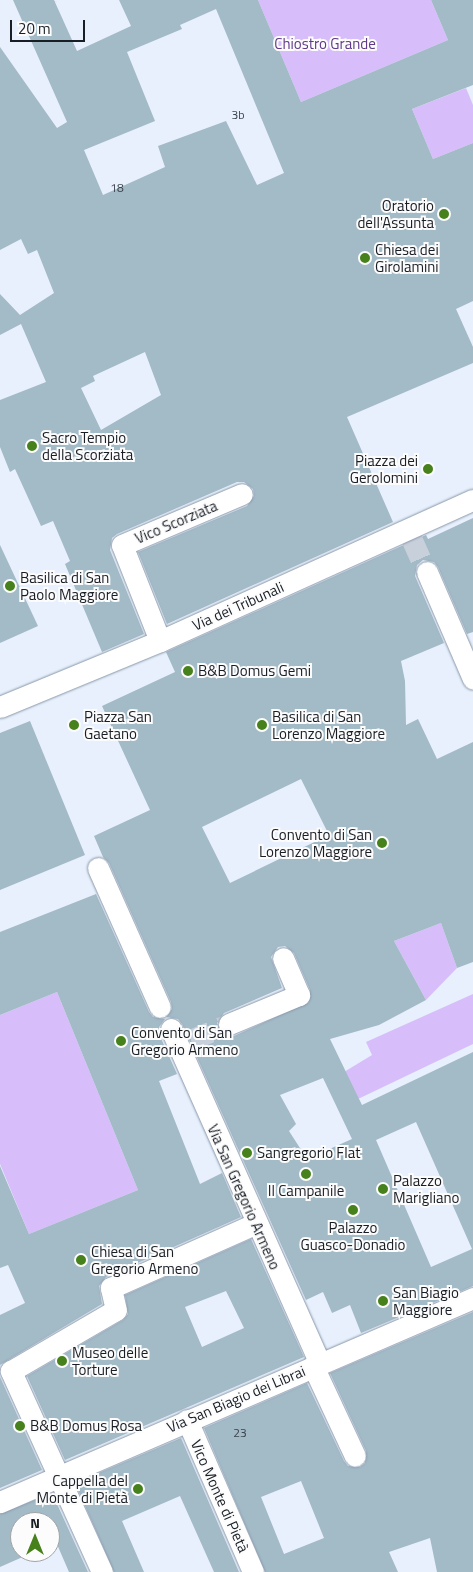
<!DOCTYPE html>
<html>
<head>
<meta charset="utf-8">
<style>
	body { margin:0 }
	#map { position:relative; width:473px; height:1572px; overflow:hidden; background:#e7f0fc; font-family:"Titillium Web",sans-serif }
	div>[style] { position:absolute }
	.green>* { inset:0; background:#d7befa }
	.building>* { inset:0; background:#a3bac7 }
	.street-tunnel>* { height:21px; margin-top:-10.5px; transform-origin:0; background:repeating-linear-gradient(90deg,#c8d0dc 0 21px,transparent 0 32px) }
	.roads { filter:drop-shadow(0 0 1px #8896a8) drop-shadow(0 0 1px #8896a8) }
	.street>* { height:21px; margin:-10.5px; padding:0 10.5px; transform-origin:10.5px; border-radius:10.5px; background:#fff }
	.dots>* { width:14px; height:14px; translate:-50% -50%; box-sizing:border-box; border:2px solid #fcfcfc; border-radius:50% }
	span { translate:-50% -50%; white-space:nowrap; text-align:center; line-height:1.15; -webkit-text-stroke:4px #fcfcfc; paint-order:stroke }
	.number-label { font-size:12px; color:#3c454e }
	.number-label span { -webkit-text-stroke-width:0 }
	.park-label { font-size:15px; color:#5f398a }
	.poi-label { font-size:15px; color:#191e25 }
	.right { translate:-100% -50%; text-align:right }
	.left { translate:0 -50%; text-align:left }
	.street-label { font-size:15px; color:#191e25 }
	.north { position:absolute; left:10px; top:1512px; width:50px; height:50px; box-sizing:border-box; background:#fcfcfc; border:1px solid #a1a3a6; border-radius:50%; rotate:0deg; font-size:14px; font-weight:700; line-height:20px; text-align:center; color:#191e25 }
	.north::after { content:''; display:block; margin:auto; width:18px; height:22px; background:#46811c; clip-path:polygon(50% 0,100% 100%,50% 72%,0 100%) }
	.scale { position:absolute; left:10px; top:20px; width:75px; height:22px; box-sizing:border-box; border:2px solid #191e25; border-top:0; padding-left:6px; font-size:15px; line-height:18px; white-space:nowrap; color:#191e25; -webkit-text-stroke:4px #fcfcfc; paint-order:stroke }
</style>
</head>
<body>
<div id="map">
	<div class="green">
		<div style="clip-path:polygon(258px 0,431px 0,448px 40px,301px 102px)"></div>
		<div style="clip-path:polygon(466px 88px,473px 105px,473px 143px,433px 159px,412px 109px)"></div>
		<div style="clip-path:polygon(441px 923px,457px 968px,426px 1000px,394px 941px)"></div>
		<div style="clip-path:polygon(57px 992px,138px 1190px,29px 1234px,0 1164px,0 1015px)"></div>
		<div style="clip-path:polygon(473px 994px,473px 1044px,358px 1099px,344px 1072px,372px 1055px,366px 1042px)"></div>
	</div>
	<div class="building">
		<div style="clip-path:polygon(evenodd,13px 0,54px 0,77px 51px,131px 26px,119px 0,258px 0,301px 102px,448px 40px,431px 0,473px 0,473px 85px,412px 109px,433px 159px,473px 143px,473px 301px,456px 309px,473px 347px,473px 363px,347px 417px,393px 522px,167px 624px,138px 552px,247px 506px,254px 496px,253px 489px,244px 482px,237px 482px,117px 534px,112px 538px,110px 550px,144px 634px,102px 652px,65px 564px,70px 561px,53px 521px,41px 526px,15px 469px,10px 472px,0 447px,0 400px,46px 382px,21px 324px,0 335px,0 294px,20px 315px,54px 293px,37px 250px,28px 254px,21px 239px,0 250px,0 47px,57px 128px,67px 122px,13px 0,216px 9px,284px 173px,257px 185px,226px 121px,158px 146px,165px 167px,103px 195px,84px 150px,155px 121px,127px 52px,182px 29px,180px 25px,216px 9px,13px 0,145px 352px,161px 395px,101px 430px,81px 388px,95px 381px,93px 376px,145px 352px)"></div>
		<div style="clip-path:polygon(evenodd,473px 518px,473px 632px,467px 634px,438px 567px,434px 562px,423px 560px,417px 565px,415px 576px,444px 643px,401px 661px,405px 681px,406px 725px,418px 719px,437px 759px,473px 742px,473px 962px,457px 968px,441px 923px,394px 941px,426px 1000px,379px 1025px,330px 1039px,362px 1105px,473px 1052px,473px 1286px,361px 1333px,350px 1305px,332px 1313px,323px 1292px,306px 1300px,182px 1024px,178px 1019px,166px 1017px,172px 1009px,171px 1002px,109px 863px,103px 857px,94px 836px,150px 810px,102px 706px,175px 672px,166px 652px,426px 535px,428px 539px,473px 518px,301px 779px,329px 835px,230px 883px,202px 827px,301px 779px,473px 518px,285px 946px,294px 953px,310px 990px,309px 1002px,234px 1036px,222px 1034px,217px 1023px,224px 1013px,282px 988px,271px 957px,278px 947px,285px 946px,473px 518px,323px 1078px,352px 1139px,307px 1159px,289px 1131px,296px 1124px,280px 1095px,323px 1078px,473px 518px,416px 1122px,472px 1249px,431px 1267px,376px 1140px,416px 1122px)"></div>
		<div style="clip-path:polygon(0 545px,38px 626px,0 643px)"></div>
		<div style="clip-path:polygon(30px 721px,85px 855px,0 890px,0 733px)"></div>
		<div style="clip-path:polygon(96px 894px,149px 1012px,153px 1017px,165px 1019px,159px 1027px,159px 1034px,177px 1074px,159px 1081px,200px 1184px,222px 1173px,241px 1217px,106px 1277px,99px 1286px,102px 1304px,0 1365px,0 1315px,25px 1303px,8px 1265px,0 1268px,0 1166px,29px 1234px,138px 1190px,57px 992px,0 1015px,0 932px)"></div>
		<div style="clip-path:polygon(evenodd,251px 1239px,304px 1357px,65px 1460px,27px 1376px,123px 1320px,128px 1314px,125px 1295px,251px 1239px,226px 1291px,244px 1328px,202px 1347px,185px 1307px,226px 1291px)"></div>
		<div style="clip-path:polygon(evenodd,473px 1312px,473px 1572px,437px 1572px,430px 1538px,389px 1552px,398px 1572px,265px 1572px,204px 1428px,307px 1383px,344px 1461px,348px 1466px,360px 1467px,365px 1463px,366px 1451px,330px 1373px,473px 1312px,301px 1481px,324px 1538px,284px 1554px,261px 1497px,301px 1481px)"></div>
		<div style="clip-path:polygon(0 1377px,42px 1470px,0 1488px)"></div>
		<div style="clip-path:polygon(181px 1438px,239px 1572px,214px 1572px,180px 1496px,122px 1521px,144px 1572px,114px 1572px,75px 1483px)"></div>
		<div style="clip-path:polygon(52px 1493px,88px 1572px,69px 1572px,56px 1542px,50px 1545px,50px 1522px,20px 1522px,20px 1552px,34px 1552px,0 1567px,0 1514px)"></div>
	</div>
	<div class="street-tunnel">
		<div style="left:412px;top:539px;width:36px;rotate:66deg"></div>
		<div style="left:191px;top:1040px;width:41px;rotate:-22.8deg"></div>
	</div>
	<div class="roads">
		<div class="street">
			<div style="left:427px;top:572px;width:116px;rotate:66.7deg"></div>
			<div style="left:160px;top:641px;width:103px;rotate:-111.6deg"></div>
			<div style="left:122px;top:545px;width:130px;rotate:-23deg"></div>
			<div style="left:0;top:707px;width:173px;rotate:-22.4deg"></div>
			<div style="left:160px;top:641px;width:343px;rotate:-24.3deg"></div>
			<div style="left:98px;top:868px;width:152px;rotate:66deg"></div>
			<div style="left:229px;top:1024px;width:76px;rotate:-22.5deg"></div>
			<div style="left:299px;top:995px;width:40px;rotate:-113.4deg"></div>
			<div style="left:171px;top:1029px;width:366px;rotate:66deg"></div>
			<div style="left:313px;top:1366px;width:99px;rotate:65deg"></div>
			<div style="left:187px;top:1420px;width:166px;rotate:66.5deg"></div>
			<div style="left:0;top:1502px;width:515px;rotate:-23.33deg"></div>
			<div style="left:102px;top:1572px;width:221px;rotate:-114.4deg"></div>
			<div style="left:11px;top:1371px;width:121px;rotate:-30.2deg"></div>
			<div style="left:116px;top:1310px;width:23px;rotate:-103deg"></div>
			<div style="left:111px;top:1288px;width:158px;rotate:-24deg"></div>
		</div>
	</div>
	<div class="dots">
		<div style="left:444px;top:214px;background:#46811c"></div>
		<div style="left:365px;top:258px;background:#46811c"></div>
		<div style="left:32px;top:446px;background:#46811c"></div>
		<div style="left:428px;top:469px;background:#46811c"></div>
		<div style="left:10px;top:586px;background:#46811c"></div>
		<div style="left:188px;top:671px;background:#46811c"></div>
		<div style="left:74px;top:725px;background:#46811c"></div>
		<div style="left:262px;top:725px;background:#46811c"></div>
		<div style="left:382px;top:843px;background:#46811c"></div>
		<div style="left:121px;top:1041px;background:#46811c"></div>
		<div style="left:247px;top:1153px;background:#46811c"></div>
		<div style="left:306px;top:1174px;background:#46811c"></div>
		<div style="left:383px;top:1189px;background:#46811c"></div>
		<div style="left:353px;top:1210px;background:#46811c"></div>
		<div style="left:81px;top:1260px;background:#46811c"></div>
		<div style="left:383px;top:1301px;background:#46811c"></div>
		<div style="left:62px;top:1361px;background:#46811c"></div>
		<div style="left:20px;top:1426px;background:#46811c"></div>
		<div style="left:138px;top:1489px;background:#46811c"></div>
	</div>
	<div class="number-label">
		<span style="left:238px;top:115px">3b</span>
		<span style="left:117px;top:188px">18</span>
		<span style="left:240px;top:1433px">23</span>
	</div>
	<div class="park-label">
		<span style="left:325px;top:44px">Chiostro Grande</span>
	</div>
	<div class="poi-label">
		<span class="right" style="left:434px;top:214px">Oratorio<br>dell'Assunta</span>
		<span class="left" style="left:375px;top:258px">Chiesa dei<br>Girolamini</span>
		<span class="left" style="left:42px;top:446px">Sacro Tempio<br>della Scorziata</span>
		<span class="right" style="left:418px;top:469px">Piazza dei<br>Gerolomini</span>
		<span class="left" style="left:20px;top:586px">Basilica di San<br>Paolo Maggiore</span>
		<span class="left" style="left:198px;top:671px">B&amp;B Domus Gemi</span>
		<span class="left" style="left:84px;top:725px">Piazza San<br>Gaetano</span>
		<span class="left" style="left:272px;top:725px">Basilica di San<br>Lorenzo Maggiore</span>
		<span class="right" style="left:372px;top:843px">Convento di San<br>Lorenzo Maggiore</span>
		<span class="left" style="left:131px;top:1041px">Convento di San<br>Gregorio Armeno</span>
		<span class="left" style="left:257px;top:1153px">Sangregorio Flat</span>
		<span class="left" style="left:393px;top:1189px">Palazzo<br>Marigliano</span>
		<span style="left:306px;top:1191px">Il Campanile</span>
		<span style="left:353px;top:1236px">Palazzo<br>Guasco-Donadio</span>
		<span class="left" style="left:91px;top:1260px">Chiesa di San<br>Gregorio Armeno</span>
		<span class="left" style="left:393px;top:1301px">San Biagio<br>Maggiore</span>
		<span class="left" style="left:72px;top:1361px">Museo delle<br>Torture</span>
		<span class="left" style="left:30px;top:1426px">B&amp;B Domus Rosa</span>
		<span class="right" style="left:128px;top:1489px">Cappella del<br>Monte di Pietà</span>
	</div>
	<div class="street-label">
		<span style="left:176px;top:522px;rotate:-23deg">Vico Scorziata</span>
		<span style="left:238px;top:606px;rotate:-24deg">Via dei Tribunali</span>
		<span style="left:244px;top:1197px;rotate:66deg">Via San Gregorio Armeno</span>
		<span style="left:236px;top:1399px;rotate:-23deg">Via San Biagio dei Librai</span>
		<span style="left:220px;top:1496px;rotate:66deg">Vico Monte di Pietà</span>
	</div>
	<div class="north">N</div>
	<div class="scale">20 m</div>
</div>
</body>
</html>
